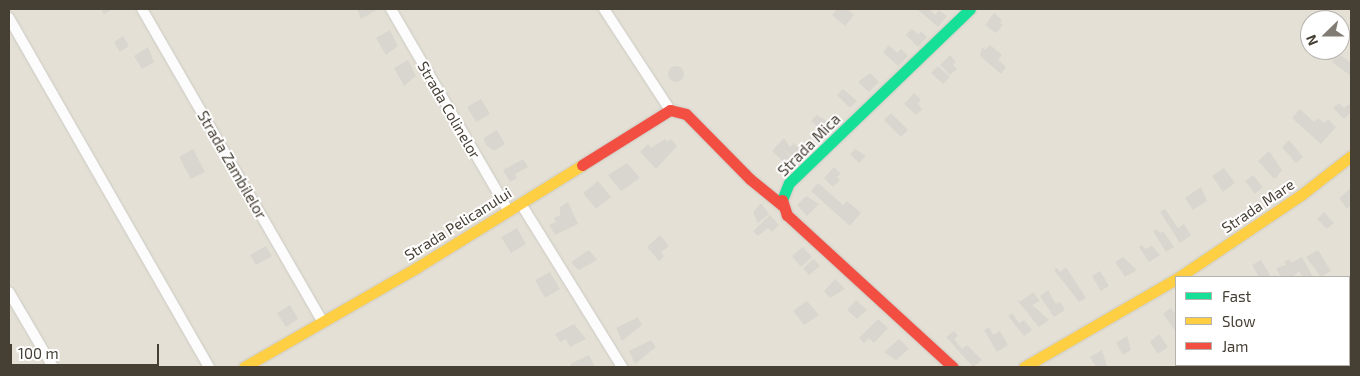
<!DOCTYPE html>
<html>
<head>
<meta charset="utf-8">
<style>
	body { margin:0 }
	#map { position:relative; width:1360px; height:376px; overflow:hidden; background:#f0eee8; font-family:"Exo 2",sans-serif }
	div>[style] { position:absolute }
	.residential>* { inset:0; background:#e4e0d5 }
	.building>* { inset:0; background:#d9d6d0 }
	.round { border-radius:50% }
	.roads { filter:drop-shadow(0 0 1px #cccac4) drop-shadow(0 0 1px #cccac4) }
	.street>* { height:10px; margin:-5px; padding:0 5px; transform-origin:5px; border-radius:5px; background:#fdfcfc }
	.fast>* { height:11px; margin:-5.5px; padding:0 5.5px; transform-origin:5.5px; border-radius:5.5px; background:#16e098 }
	.slow>* { height:11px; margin:-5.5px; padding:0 5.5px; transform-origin:5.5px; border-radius:5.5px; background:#ffcf43 }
	.jam>* { height:11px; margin:-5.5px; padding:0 5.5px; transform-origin:5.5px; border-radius:5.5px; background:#f24e42 }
	span { translate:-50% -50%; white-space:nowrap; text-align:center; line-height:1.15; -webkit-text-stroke:4px #fff; paint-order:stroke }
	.street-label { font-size:15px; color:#453f34 }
	.frame { position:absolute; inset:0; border:10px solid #453f34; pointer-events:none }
	.legend { position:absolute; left:1175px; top:276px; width:175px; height:90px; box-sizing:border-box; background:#fff; border:1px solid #b5b2ae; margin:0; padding:6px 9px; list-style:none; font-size:15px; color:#453f34 }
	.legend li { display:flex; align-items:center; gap:10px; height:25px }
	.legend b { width:25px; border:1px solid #b5b2ae }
	.north { position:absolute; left:1300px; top:10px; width:50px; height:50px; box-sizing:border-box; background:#fff; border:1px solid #b5b2ae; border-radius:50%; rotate:248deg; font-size:14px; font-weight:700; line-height:20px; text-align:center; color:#453f34 }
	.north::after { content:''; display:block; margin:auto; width:18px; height:22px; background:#817c73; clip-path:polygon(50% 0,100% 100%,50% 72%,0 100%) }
	.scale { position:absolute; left:10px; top:344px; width:149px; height:22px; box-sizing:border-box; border:2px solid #453f34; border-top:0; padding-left:6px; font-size:15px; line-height:18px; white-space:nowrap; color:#453f34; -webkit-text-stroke:4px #fff; paint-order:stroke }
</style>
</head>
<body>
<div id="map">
	<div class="residential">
		<div style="clip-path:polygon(evenodd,9px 9px,1351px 9px,1351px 367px,9px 367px,9px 9px,1310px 20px,1340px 20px,1340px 50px,1310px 50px,1310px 20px,9px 9px,1176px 277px,1349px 277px,1349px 365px,1176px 365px,1176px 277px)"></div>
	</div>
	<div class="building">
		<div style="clip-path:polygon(101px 9px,113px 9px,104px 14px)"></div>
		<div style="clip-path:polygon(357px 9px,378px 9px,361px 19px)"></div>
		<div style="clip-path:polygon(837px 9px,847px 9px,854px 15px,845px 26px,832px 15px)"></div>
		<div style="clip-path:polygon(917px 9px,930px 9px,935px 15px,939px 10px,947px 16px,938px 27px)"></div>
		<div style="clip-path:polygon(994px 13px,1002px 20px,1000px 23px,1003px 25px,996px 33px,985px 25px)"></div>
		<div style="clip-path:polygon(911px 29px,919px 34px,921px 31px,927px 37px,918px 47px,906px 35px)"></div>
		<div style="clip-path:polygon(390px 30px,398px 46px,386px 55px,376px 38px)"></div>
		<div style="clip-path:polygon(123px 36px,129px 46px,120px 52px,114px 42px)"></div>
		<div style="clip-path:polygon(889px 45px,897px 53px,901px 49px,908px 56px,898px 66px,883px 52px)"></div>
		<div style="clip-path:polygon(990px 45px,1002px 55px,998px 60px,1006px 67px,1001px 74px,980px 56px,982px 47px,985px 50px)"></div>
		<div style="clip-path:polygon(148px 47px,154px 62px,142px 69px,134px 56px)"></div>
		<div style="clip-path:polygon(1338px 53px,1351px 63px,1351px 76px,1332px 62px)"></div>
		<div style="clip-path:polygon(950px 55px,956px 62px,953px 65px,957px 69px,950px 75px,940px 65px)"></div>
		<div style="clip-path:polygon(408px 60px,416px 76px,404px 86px,394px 68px)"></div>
		<div class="round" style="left:668px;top:66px;width:16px;height:16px"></div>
		<div style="clip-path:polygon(938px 66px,950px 77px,943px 84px,931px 73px)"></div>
		<div style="clip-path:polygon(870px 73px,879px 82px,869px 92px,858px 82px)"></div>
		<div style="clip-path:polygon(843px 89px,857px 101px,850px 108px,837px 95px)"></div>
		<div style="clip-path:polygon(914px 93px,921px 100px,918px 103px,922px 110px,916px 115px,904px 104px)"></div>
		<div style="clip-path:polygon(481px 99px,490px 114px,476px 122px,467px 107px)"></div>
		<div style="clip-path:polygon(1339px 103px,1344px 108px,1349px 104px,1351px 107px,1351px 112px,1344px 119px,1333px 108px)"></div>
		<div style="clip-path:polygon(1300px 109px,1314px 122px,1318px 118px,1324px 123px,1328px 119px,1336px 127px,1321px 144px,1292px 118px)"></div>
		<div style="clip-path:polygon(891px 113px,908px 130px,901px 137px,884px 120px)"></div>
		<div style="clip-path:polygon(817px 115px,831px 124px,824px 132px,811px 121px)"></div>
		<div style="clip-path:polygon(497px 130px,505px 144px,494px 151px,485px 144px,484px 138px)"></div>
		<div style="clip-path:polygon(784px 138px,790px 147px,794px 143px,803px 153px,796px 161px,782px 148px,794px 161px,789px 167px,772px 151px)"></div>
		<div style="clip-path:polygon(665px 139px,667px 142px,671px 139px,677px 146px,656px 169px,640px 152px,648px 144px,651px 148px)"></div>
		<div style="clip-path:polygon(1289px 140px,1303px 157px,1296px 163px,1282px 147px)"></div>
		<div style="clip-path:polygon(193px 149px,205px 172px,191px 179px,179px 157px)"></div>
		<div style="clip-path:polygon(855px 149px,866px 156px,859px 163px,850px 154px)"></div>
		<div style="clip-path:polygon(1269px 151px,1282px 170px,1276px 178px,1273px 178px,1258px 161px)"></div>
		<div style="clip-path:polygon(523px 159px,528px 167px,515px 174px,517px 178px,510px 182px,503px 170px)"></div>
		<div style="clip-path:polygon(627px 163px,640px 178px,621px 191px,608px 175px)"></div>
		<div style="clip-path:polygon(834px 167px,841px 174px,837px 177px,840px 180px,833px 187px,824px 178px)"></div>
		<div style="clip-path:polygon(1224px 168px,1235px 183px,1223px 192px,1212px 176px)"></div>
		<div style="clip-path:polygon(1253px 175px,1263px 187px,1255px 194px,1245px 181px)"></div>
		<div style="clip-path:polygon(598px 181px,611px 197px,596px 209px,583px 193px)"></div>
		<div style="clip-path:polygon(818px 183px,843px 205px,847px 201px,861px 213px,850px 226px,811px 191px)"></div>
		<div style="clip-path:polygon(1201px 187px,1207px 201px,1193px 210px,1185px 198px)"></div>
		<div style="clip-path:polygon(1350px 189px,1351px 205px,1347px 209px,1339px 198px)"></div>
		<div style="clip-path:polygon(806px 196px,819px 204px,807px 216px,797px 205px)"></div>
		<div style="clip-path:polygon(568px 202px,578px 224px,555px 235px,549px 225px,556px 222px,554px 218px,560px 215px,560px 207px)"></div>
		<div style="clip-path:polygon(761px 203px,769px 214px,758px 223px,753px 212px)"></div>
		<div style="clip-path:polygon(1165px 209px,1178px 228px,1184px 224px,1191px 235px,1180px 243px,1160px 212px)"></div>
		<div style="clip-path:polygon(1324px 212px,1334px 223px,1327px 229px,1317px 219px)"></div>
		<div style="clip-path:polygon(770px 215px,779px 225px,772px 232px,768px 228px,758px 236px,753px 231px)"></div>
		<div style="clip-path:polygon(517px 228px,526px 244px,511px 253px,501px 237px)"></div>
		<div style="clip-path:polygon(1157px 229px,1160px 233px,1163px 231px,1174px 247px,1166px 252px,1153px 231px)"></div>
		<div style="clip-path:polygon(660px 235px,669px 246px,661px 252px,664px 256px,659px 261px,647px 247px)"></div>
		<div style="clip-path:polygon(1142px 245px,1145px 249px,1152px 246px,1160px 255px,1149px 262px,1139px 247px)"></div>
		<div style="clip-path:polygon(266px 246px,272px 256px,256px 265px,250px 255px)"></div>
		<div style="clip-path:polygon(803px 247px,812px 257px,801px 267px,792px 256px)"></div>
		<div style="clip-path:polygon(589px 250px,597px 260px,579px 270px,575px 267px,571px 262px)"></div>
		<div style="clip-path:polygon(1318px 250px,1331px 271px,1321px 277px,1306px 257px)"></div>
		<div style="clip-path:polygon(1123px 257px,1137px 270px,1125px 277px,1115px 262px)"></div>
		<div style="clip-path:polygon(1302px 257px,1313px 277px,1303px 277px,1299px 271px,1293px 277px,1281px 277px,1276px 268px,1286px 265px,1284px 262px,1289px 259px,1291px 263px)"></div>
		<div style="clip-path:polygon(814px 259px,820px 266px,809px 275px,803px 268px)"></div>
		<div style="clip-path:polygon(1261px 260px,1271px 277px,1259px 277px,1252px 265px)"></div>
		<div style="clip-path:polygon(1066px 267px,1086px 298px,1079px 302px,1054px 270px,1057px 268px,1060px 272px)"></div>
		<div style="clip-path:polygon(1100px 271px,1109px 286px,1101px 291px,1092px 276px)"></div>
		<div style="clip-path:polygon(550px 272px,560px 289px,545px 298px,535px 280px)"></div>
		<div style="clip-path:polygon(835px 279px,845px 289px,830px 298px,824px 291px)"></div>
		<div style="clip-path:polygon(1048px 290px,1056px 304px,1060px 302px,1065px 310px,1054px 317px,1040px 296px)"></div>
		<div style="clip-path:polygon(1033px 292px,1040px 301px,1032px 305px,1049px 320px,1039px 327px,1017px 300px,1021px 301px)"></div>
		<div style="clip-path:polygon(856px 300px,867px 310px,857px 319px,847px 310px)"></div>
		<div style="clip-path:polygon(807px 301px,819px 315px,804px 325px,793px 311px)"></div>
		<div style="clip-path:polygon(290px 305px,298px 319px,286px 327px,277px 313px)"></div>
		<div style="clip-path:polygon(1171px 308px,1176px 315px,1176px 332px,1163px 314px)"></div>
		<div style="clip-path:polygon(1012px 313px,1019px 323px,1024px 320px,1032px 330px,1024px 336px,1008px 316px)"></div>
		<div style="clip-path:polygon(638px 317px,642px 325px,622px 341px,616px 328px)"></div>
		<div style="clip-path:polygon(878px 319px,888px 328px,874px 343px,869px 338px,864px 343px,859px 338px)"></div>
		<div style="clip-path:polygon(574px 324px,586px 339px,570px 347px,566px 339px,560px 342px,555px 334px)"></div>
		<div style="clip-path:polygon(989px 327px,993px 335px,1000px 331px,1008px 345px,997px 352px,984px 330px)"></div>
		<div style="clip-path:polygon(954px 331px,958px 336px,954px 339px,962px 349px,967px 345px,982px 360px,973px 367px,946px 337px)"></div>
		<div style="clip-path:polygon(1159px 334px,1168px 347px,1158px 354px,1150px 342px)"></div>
		<div style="clip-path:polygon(1127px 336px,1131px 350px,1123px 355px,1116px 343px)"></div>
		<div style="clip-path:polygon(899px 339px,909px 349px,896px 360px,884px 352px)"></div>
		<div style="clip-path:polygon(651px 340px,656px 347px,635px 364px,629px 351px)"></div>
		<div style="clip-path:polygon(1102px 350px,1107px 366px,1096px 367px,1090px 357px)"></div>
		<div style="clip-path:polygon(589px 355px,595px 367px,572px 367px,570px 364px)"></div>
	</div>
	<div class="roads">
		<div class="street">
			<div style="left:142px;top:9px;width:360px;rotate:60deg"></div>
			<div style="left:391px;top:9px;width:233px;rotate:59.8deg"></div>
			<div style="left:604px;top:9px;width:121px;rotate:56.8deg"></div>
			<div style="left:9px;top:18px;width:402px;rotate:60.2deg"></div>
			<div style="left:521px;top:204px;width:192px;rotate:58.2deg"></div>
			<div style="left:9px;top:292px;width:87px;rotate:59.6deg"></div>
		</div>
		<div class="fast">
			<div style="left:782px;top:200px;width:18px;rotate:-68deg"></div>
			<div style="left:789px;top:183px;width:251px;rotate:-43.9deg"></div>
		</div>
		<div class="slow">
			<div style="left:1179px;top:277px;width:147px;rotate:-33.9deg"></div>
			<div style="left:1301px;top:195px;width:63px;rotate:-38deg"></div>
			<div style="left:244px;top:367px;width:198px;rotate:-29.9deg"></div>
			<div style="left:416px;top:268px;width:195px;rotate:-31.8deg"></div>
			<div style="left:1024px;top:367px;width:176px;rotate:-30.1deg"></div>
		</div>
		<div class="jam">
			<div style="left:582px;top:165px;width:104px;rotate:-32deg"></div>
			<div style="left:670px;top:110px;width:16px;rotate:14deg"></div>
			<div style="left:686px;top:114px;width:91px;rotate:45.4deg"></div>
			<div style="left:750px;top:179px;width:41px;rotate:39.1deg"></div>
			<div style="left:782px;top:200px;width:16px;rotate:72deg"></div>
			<div style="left:787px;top:215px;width:225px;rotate:42.5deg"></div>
		</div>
	</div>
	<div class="street-label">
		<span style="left:449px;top:110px;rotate:60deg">Strada Colinelor</span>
		<span style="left:809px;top:145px;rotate:-45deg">Strada Mica</span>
		<span style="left:232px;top:165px;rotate:60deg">Strada Zambilelor</span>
		<span style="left:1258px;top:206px;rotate:-34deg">Strada Mare</span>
		<span style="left:458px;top:224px;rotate:-32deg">Strada Pelicanului</span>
	</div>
	<div class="frame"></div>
	<ul class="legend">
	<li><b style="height:6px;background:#16e098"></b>Fast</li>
	<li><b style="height:6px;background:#ffcf43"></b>Slow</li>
	<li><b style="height:6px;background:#f24e42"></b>Jam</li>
	</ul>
	<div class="north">N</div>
	<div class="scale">100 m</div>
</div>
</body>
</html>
